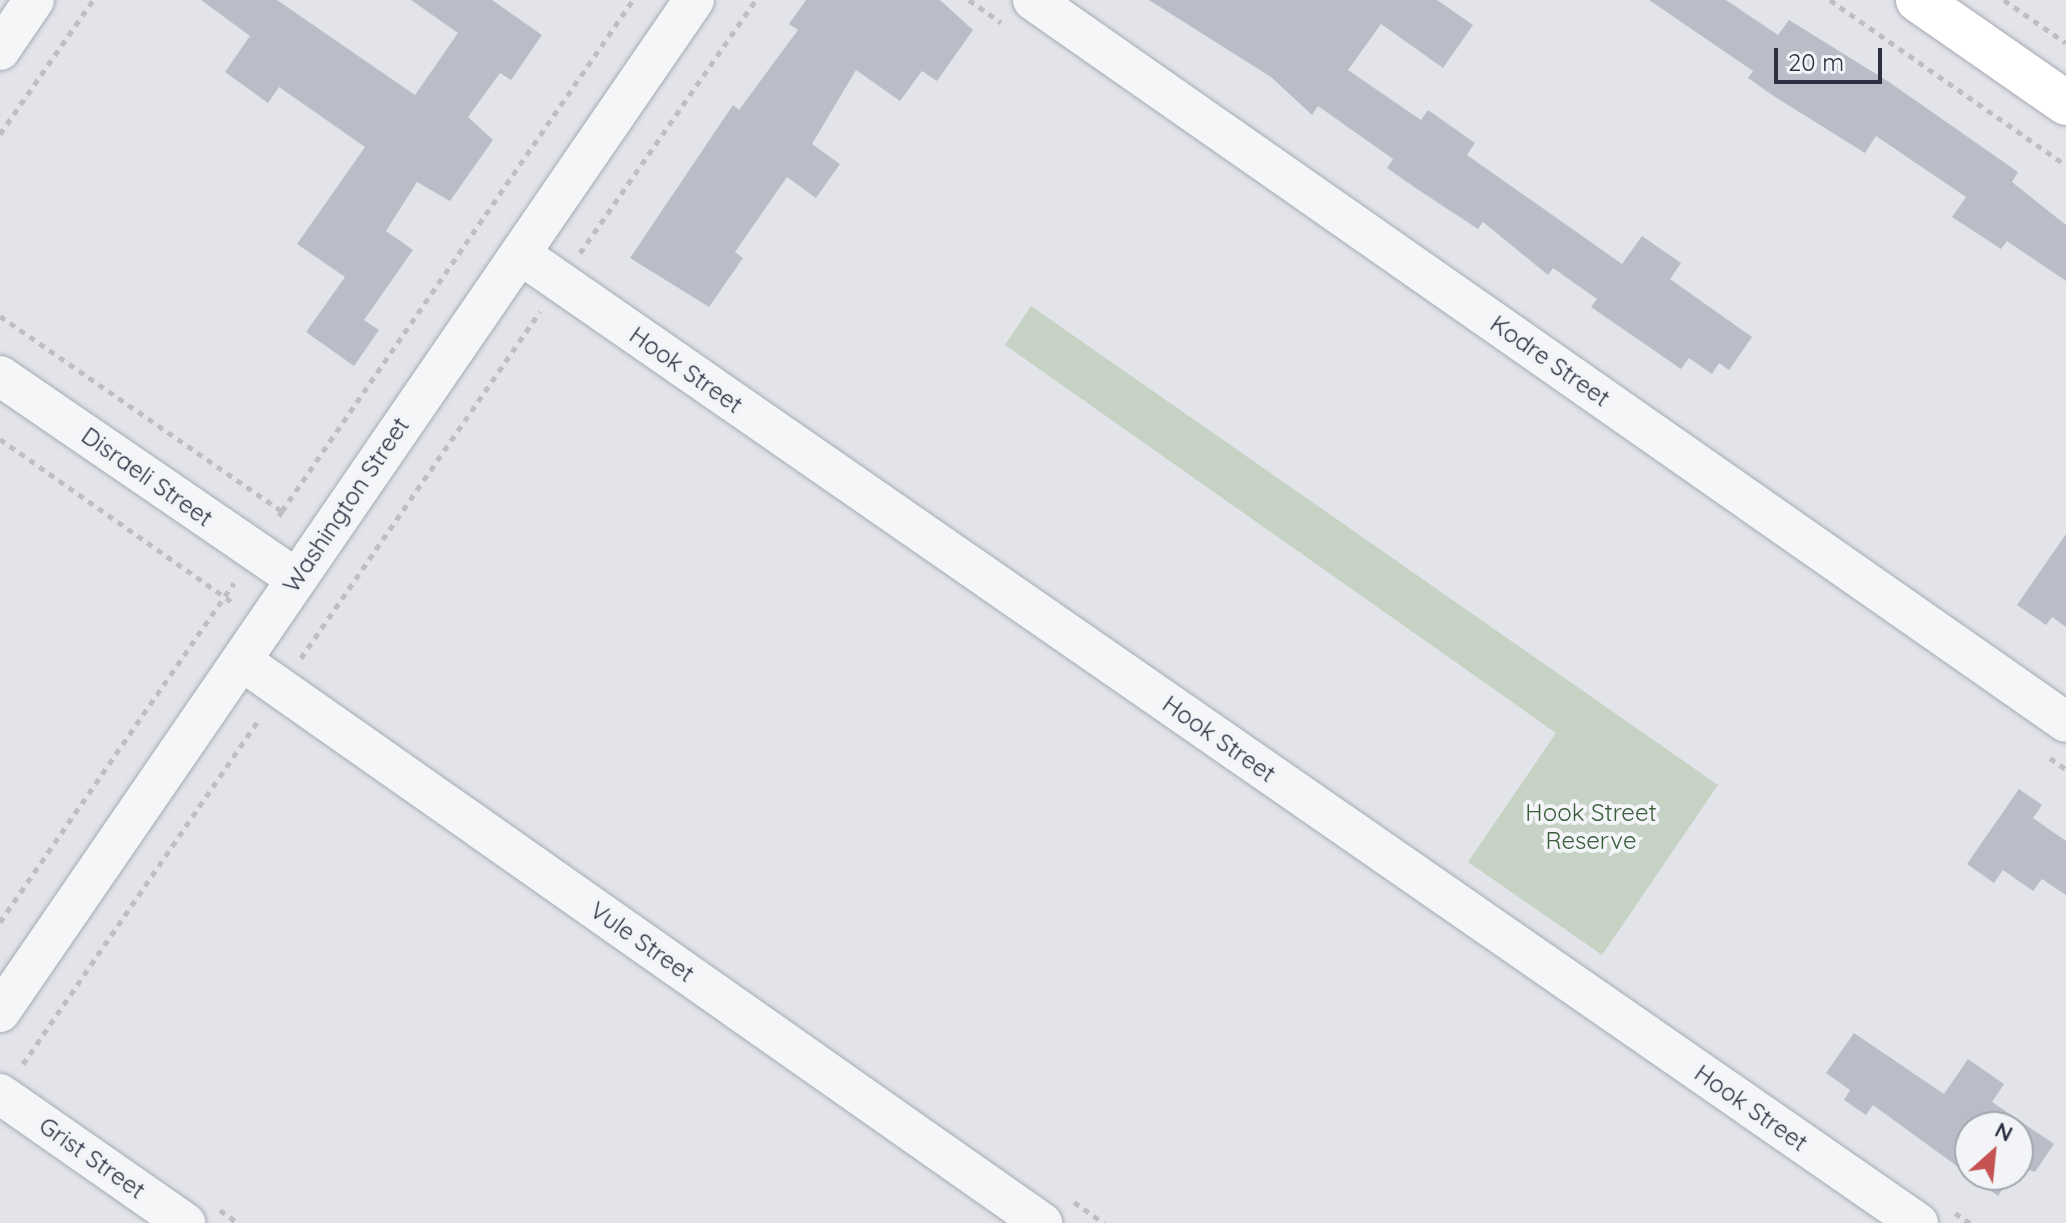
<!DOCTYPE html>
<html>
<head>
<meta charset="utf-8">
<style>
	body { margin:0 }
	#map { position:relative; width:2066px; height:1223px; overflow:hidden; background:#e3e4ea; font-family:Quicksand,sans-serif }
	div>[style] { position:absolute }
	.green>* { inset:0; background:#c6d3c4 }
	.building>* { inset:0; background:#babdc7 }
	.path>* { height:5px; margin-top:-2.5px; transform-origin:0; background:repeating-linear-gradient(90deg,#bdbfc5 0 6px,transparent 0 12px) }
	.roads { filter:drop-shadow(0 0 2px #a8aab4) drop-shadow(0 0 2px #a8aab4) }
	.street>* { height:40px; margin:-20px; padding:0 20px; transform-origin:20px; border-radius:20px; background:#f5f6f8 }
	.secondary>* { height:44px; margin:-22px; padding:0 22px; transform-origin:22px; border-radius:22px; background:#fff }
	span { translate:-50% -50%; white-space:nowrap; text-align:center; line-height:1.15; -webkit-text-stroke:8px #f2f4f7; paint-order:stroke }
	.street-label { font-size:24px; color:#2c3041 }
	.park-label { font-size:24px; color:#3b5c3a }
	.north { position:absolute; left:1954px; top:1111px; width:80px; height:80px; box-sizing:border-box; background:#f2f4f7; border:2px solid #a3a6ae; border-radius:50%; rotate:27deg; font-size:22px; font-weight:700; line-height:32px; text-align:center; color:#2c3041 }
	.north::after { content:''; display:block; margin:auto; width:28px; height:36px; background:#c65251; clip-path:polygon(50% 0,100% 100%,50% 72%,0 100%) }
	.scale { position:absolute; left:1774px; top:48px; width:108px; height:36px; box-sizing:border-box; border:4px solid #2c3041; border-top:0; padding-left:10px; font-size:24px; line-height:28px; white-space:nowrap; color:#2c3041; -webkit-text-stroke:6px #f2f4f7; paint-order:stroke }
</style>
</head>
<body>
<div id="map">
	<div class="green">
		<div style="clip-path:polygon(1031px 306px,1718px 785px,1602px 955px,1468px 862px,1556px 733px,1005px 345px)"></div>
	</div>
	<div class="building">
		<div style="clip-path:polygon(201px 0,277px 0,415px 95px,458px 33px,411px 0,492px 0,542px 35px,511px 80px,500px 73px,468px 117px,493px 140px,450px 201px,417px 182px,386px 231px,413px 250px,364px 320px,379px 330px,354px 366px,306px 332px,345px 277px,297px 244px,365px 147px,279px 87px,268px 103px,225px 72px,250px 36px)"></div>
		<div style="clip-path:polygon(806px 0,940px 0,973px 30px,937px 81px,922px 71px,900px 101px,856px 70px,812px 144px,840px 164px,816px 198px,787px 177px,735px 252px,743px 258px,709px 307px,630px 258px,733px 105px,739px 110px,798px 30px,789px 24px)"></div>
		<div style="clip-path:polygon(1149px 0,1437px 0,1473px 25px,1443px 68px,1381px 24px,1348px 70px,1421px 120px,1428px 110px,1475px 143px,1467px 155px,1622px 264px,1642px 236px,1681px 263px,1670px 279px,1752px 337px,1729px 370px,1719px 363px,1712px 374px,1689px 358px,1681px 369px,1591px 307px,1597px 299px,1553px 268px,1548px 275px,1483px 222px,1478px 229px,1417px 189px,1387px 168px,1393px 159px,1318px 106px,1312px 115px,1271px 77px)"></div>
		<div style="clip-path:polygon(1649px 0,1726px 0,1778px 35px,1789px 20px,1889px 82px,2018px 172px,2012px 182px,2066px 225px,2066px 281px,2007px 241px,2001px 249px,1952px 217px,1966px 197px,1876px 136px,1865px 153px,1775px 97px,1748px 78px,1753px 71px)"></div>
		<div style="clip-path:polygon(2066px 534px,2066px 627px,2052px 617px,2046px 625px,2017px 605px)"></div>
		<div style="clip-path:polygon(2019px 789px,2042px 805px,2033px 818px,2066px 841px,2066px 895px,2042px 879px,2033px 891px,2003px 870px,1994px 883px,1967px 864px)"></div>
		<div style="clip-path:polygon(1854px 1033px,1944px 1094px,1968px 1059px,2004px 1084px,1992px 1102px,2054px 1144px,2035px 1172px,2018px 1166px,2018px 1127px,1970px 1127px,1970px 1175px,2012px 1175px,1998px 1196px,1873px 1105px,1866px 1115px,1844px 1100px,1850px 1090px,1826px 1073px)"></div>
	</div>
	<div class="path">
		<div style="left:969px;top:0;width:39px;rotate:35deg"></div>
		<div style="left:1830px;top:0;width:288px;rotate:35deg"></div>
		<div style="left:2004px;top:0;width:75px;rotate:34.7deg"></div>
		<div style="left:0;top:134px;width:163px;rotate:-55.2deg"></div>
		<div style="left:580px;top:253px;width:308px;rotate:-55.2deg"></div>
		<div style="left:0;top:316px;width:343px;rotate:34.7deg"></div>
		<div style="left:282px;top:511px;width:12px;rotate:121deg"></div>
		<div style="left:0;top:439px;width:287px;rotate:35.1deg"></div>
		<div style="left:282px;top:511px;width:620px;rotate:-55.52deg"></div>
		<div style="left:301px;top:658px;width:421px;rotate:-55.4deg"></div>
		<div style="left:2050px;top:758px;width:19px;rotate:35deg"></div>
		<div style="left:0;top:922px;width:412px;rotate:-55.4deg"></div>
		<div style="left:23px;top:1064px;width:418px;rotate:-55.6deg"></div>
		<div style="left:1074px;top:1202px;width:37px;rotate:35deg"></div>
		<div style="left:220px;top:1210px;width:22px;rotate:36deg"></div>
		<div style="left:1955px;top:1213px;width:18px;rotate:34deg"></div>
	</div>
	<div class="roads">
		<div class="street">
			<div style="left:1033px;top:0;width:1260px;rotate:34.95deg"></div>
			<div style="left:0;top:50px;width:60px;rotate:-55.8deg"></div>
			<div style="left:520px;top:254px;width:1701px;rotate:34.73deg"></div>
			<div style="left:0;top:376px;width:358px;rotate:34.4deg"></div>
			<div style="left:242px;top:661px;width:978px;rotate:35.09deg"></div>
			<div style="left:0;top:1012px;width:1227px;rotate:-55.56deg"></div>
			<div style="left:0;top:1094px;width:226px;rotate:34.9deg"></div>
		</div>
		<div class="secondary">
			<div style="left:1918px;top:0;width:180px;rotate:34.8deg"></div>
		</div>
	</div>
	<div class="street-label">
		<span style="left:1550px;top:361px;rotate:35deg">Kodre Street</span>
		<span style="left:686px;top:370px;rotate:35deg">Hook Street</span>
		<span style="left:147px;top:477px;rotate:35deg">Disraeli Street</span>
		<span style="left:346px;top:505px;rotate:-56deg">Washington Street</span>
		<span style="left:1219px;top:739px;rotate:35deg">Hook Street</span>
		<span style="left:642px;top:942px;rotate:35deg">Vule Street</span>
		<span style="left:1751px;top:1108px;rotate:35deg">Hook Street</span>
		<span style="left:92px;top:1158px;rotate:35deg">Grist Street</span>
	</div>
	<div class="park-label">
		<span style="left:1591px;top:827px">Hook Street<br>Reserve</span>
	</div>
	<div class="north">N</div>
	<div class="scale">20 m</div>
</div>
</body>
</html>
